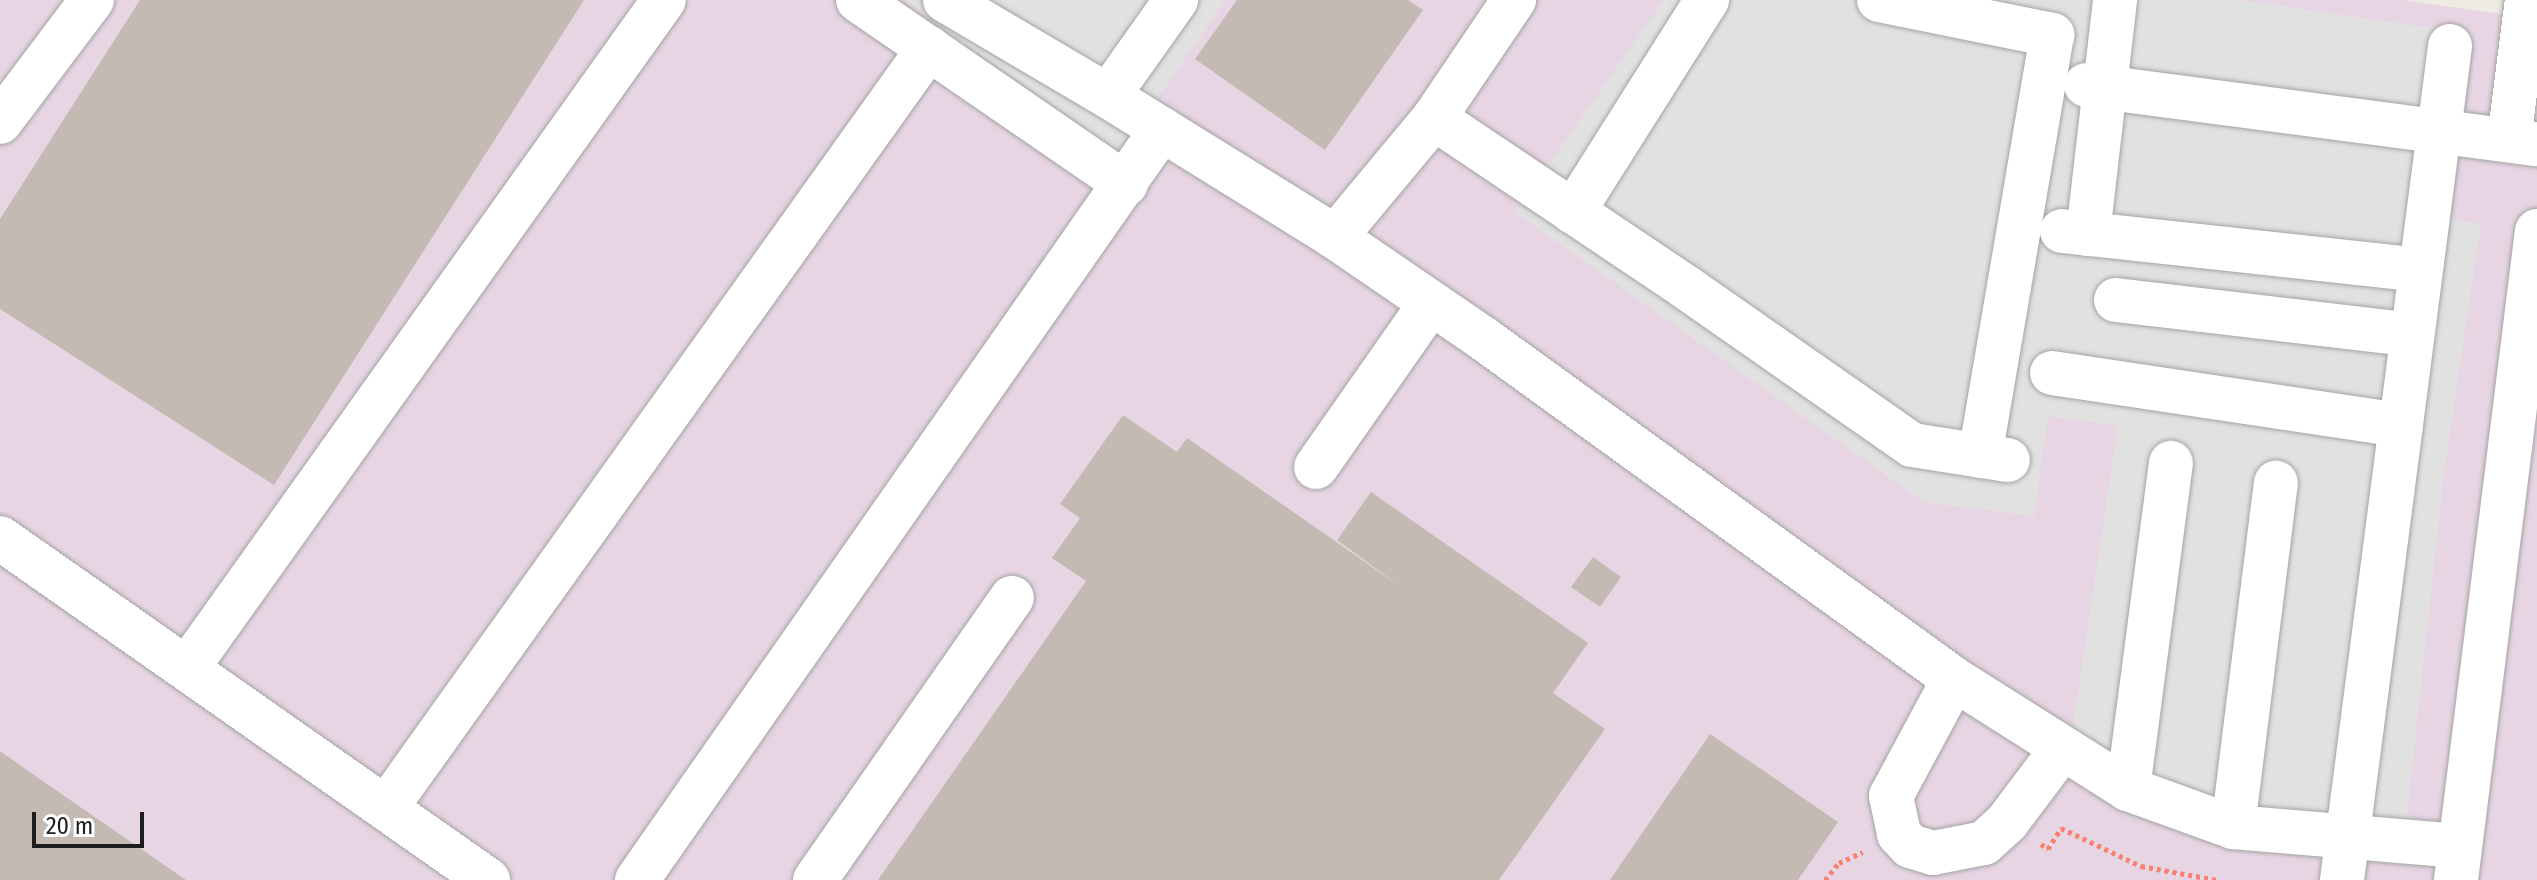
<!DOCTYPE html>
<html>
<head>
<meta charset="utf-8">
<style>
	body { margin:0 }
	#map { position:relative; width:2537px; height:880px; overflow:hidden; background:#eeebe3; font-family:"Fira Sans Condensed",sans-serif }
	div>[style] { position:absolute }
	.industrial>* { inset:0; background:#e7d5e3 }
	.parking>* { inset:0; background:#e1e1e1 }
	.building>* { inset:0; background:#c3bab3 }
	.path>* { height:5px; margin-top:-2.5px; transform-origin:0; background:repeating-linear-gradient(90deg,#f7816c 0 4px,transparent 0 8px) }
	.roads { filter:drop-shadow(0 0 2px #a4a4a4) drop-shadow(0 0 2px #a4a4a4) }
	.minor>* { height:44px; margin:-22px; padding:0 22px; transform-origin:22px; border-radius:22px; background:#fff }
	span { translate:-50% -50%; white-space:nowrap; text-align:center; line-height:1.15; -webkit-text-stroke:7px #fff; paint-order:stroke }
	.scale { position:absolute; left:32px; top:812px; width:112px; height:36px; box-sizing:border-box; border:4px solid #1d1d1d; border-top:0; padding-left:10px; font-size:24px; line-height:28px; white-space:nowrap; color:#1d1d1d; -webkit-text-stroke:6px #fff; paint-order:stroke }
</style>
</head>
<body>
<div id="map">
	<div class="industrial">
		<div style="clip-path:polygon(0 0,2402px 0,2537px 19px,2537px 880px,0 880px)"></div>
	</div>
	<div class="parking">
		<div style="clip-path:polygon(904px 0,1226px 0,1120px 153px)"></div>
		<div style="clip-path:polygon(1664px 0,2240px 0,2473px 34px,2444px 219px,2481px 224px,2444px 473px,2404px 844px,2197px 830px,2069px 753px,2118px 426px,2048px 416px,2034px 516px,1924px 502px,1515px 212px)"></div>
	</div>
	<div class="building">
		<div style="clip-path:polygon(140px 0,584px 0,274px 485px,0 309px,0 219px)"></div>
		<div style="clip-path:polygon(1237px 0,1408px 0,1423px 10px,1325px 150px,1195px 59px)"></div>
		<div style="clip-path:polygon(1123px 415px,1177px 452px,1187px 438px,1404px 589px,1337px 540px,1371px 492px,1588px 643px,1553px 693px,1605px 729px,1499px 880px,878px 880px,1086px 581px,1052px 558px,1080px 518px,1060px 504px)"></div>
		<div style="clip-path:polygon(1593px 557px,1621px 577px,1600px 607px,1571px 587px)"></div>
		<div style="clip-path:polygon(1710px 734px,1838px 822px,1798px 880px,1610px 880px)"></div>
		<div style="clip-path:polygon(0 751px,34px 775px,186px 880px,0 880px)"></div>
	</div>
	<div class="path">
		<div style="left:2041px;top:844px;width:9px;rotate:36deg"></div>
		<div style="left:2048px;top:849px;width:25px;rotate:-58deg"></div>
		<div style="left:2061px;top:828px;width:89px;rotate:25.4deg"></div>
		<div style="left:2141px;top:866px;width:77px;rotate:10.4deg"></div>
		<div style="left:1825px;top:880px;width:22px;rotate:-51deg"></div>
		<div style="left:1839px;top:863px;width:26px;rotate:-25deg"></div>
	</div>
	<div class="roads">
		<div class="minor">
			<div style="left:858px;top:0;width:325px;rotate:34.5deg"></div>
			<div style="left:945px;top:0;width:189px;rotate:30.5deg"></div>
			<div style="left:1108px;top:96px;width:267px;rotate:31.8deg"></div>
			<div style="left:1335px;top:237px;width:181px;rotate:34.4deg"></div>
			<div style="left:1484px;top:339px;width:580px;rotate:35.88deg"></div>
			<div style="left:1954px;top:679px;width:206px;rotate:32.3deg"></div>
			<div style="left:2128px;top:789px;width:112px;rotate:19.9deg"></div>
			<div style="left:2233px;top:827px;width:227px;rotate:4.8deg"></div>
			<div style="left:1879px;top:0;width:177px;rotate:11.4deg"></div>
			<div style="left:2052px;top:35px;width:427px;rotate:99.7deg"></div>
			<div style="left:2086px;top:85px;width:455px;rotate:7.5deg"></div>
			<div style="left:1108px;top:96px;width:118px;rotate:-54.7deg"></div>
			<div style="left:1434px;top:118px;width:305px;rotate:33.9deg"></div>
			<div style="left:1687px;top:288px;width:274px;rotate:34.9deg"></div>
			<div style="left:1912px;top:445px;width:97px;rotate:8.9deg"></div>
			<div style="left:0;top:122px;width:153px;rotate:-53deg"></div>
			<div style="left:2509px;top:140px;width:141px;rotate:-82.7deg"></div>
			<div style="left:1573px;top:212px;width:251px;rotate:-57.7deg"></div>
			<div style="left:2062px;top:231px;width:360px;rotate:6.2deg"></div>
			<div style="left:2088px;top:234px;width:236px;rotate:-83.4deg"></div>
			<div style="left:1335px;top:237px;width:155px;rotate:-50.2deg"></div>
			<div style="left:1434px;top:118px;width:143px;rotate:-55.9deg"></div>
			<div style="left:2116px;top:300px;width:298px;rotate:6.7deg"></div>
			<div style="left:2052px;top:373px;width:353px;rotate:8.5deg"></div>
			<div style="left:1316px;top:467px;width:200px;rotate:-55deg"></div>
			<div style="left:0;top:538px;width:596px;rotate:35.02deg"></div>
			<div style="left:188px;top:667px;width:819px;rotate:-54.49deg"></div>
			<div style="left:1954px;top:679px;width:133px;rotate:118.3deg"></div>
			<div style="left:1891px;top:796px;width:39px;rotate:78deg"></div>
			<div style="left:1899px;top:834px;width:16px;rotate:47deg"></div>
			<div style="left:1910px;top:846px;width:24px;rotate:17deg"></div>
			<div style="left:1933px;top:853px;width:52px;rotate:-11.1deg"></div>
			<div style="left:1984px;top:843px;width:31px;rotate:-42deg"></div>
			<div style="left:2007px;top:822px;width:91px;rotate:-53deg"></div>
			<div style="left:2128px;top:789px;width:329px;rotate:-82.5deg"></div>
			<div style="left:386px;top:808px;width:934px;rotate:-54.46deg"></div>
			<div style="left:2233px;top:827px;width:347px;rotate:-82.9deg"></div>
			<div style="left:637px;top:880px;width:916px;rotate:-55.04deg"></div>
			<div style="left:815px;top:880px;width:344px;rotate:-55.1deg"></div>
			<div style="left:2342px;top:880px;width:841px;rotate:-82.62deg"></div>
			<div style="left:2456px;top:880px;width:654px;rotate:-82.89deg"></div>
		</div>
	</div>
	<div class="scale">20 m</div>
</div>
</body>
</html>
